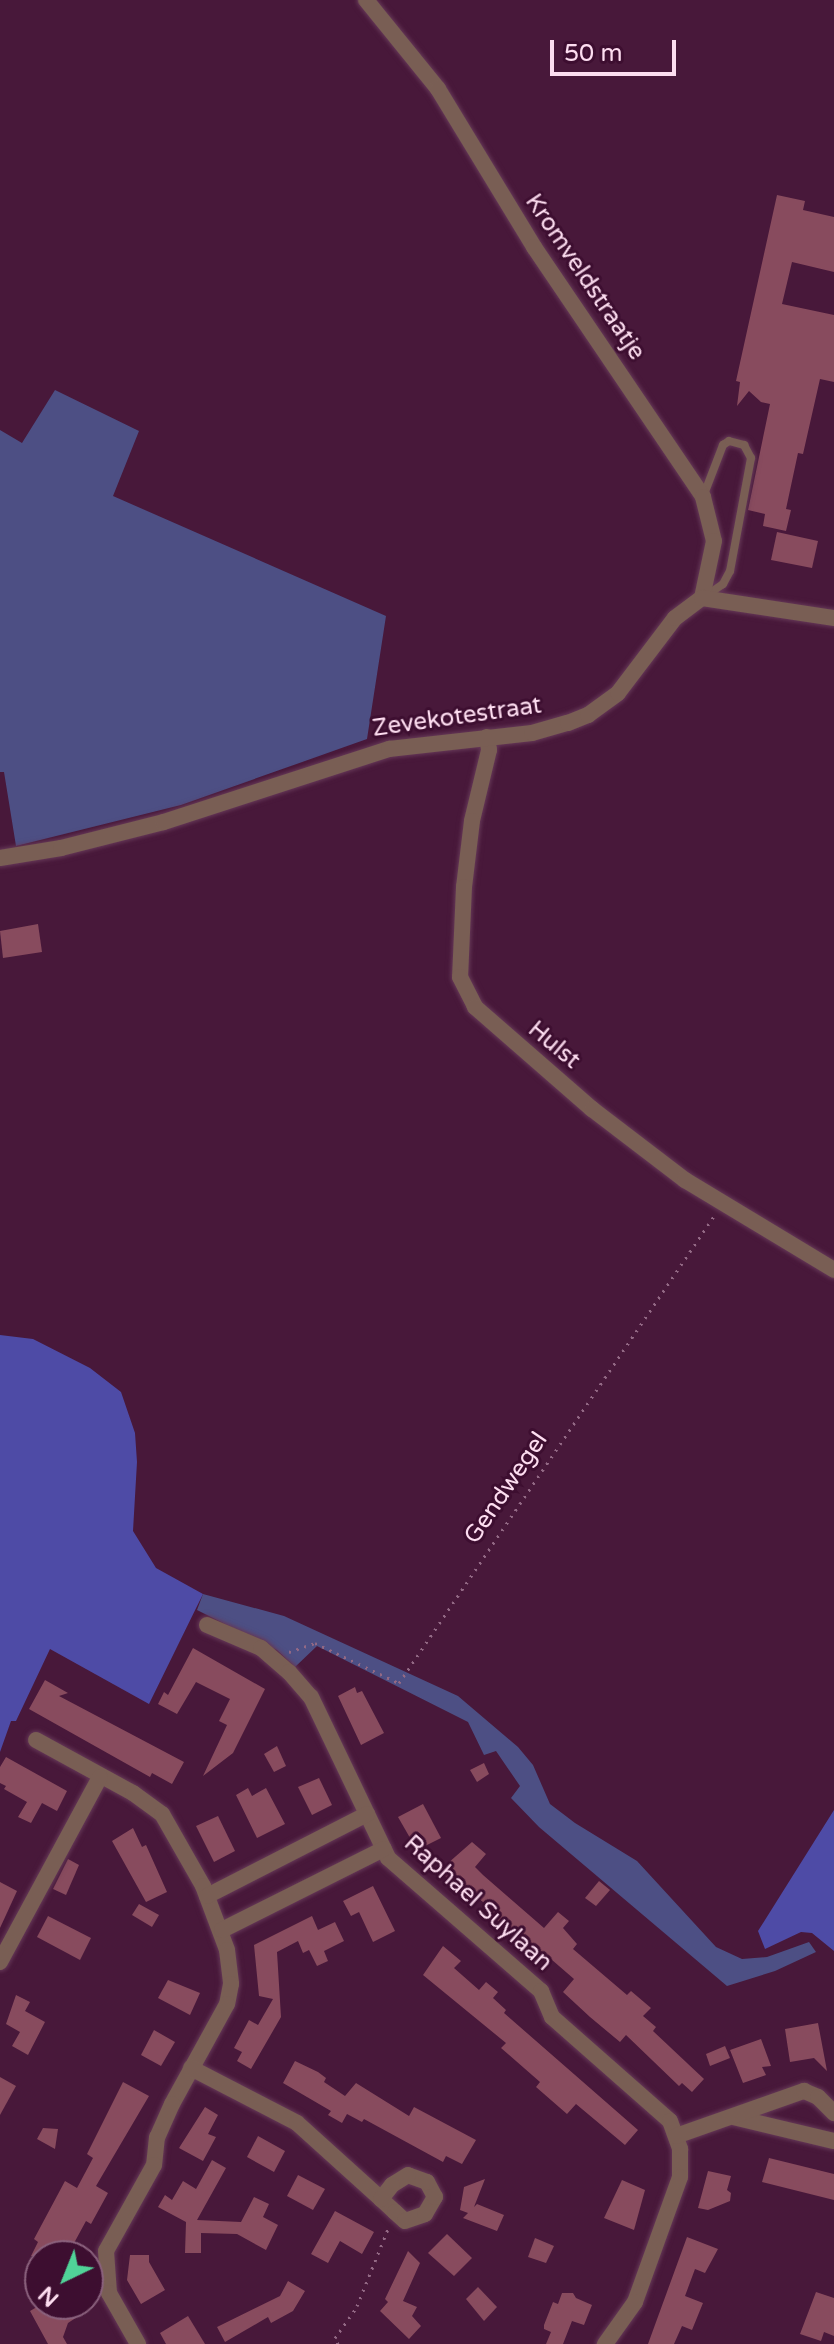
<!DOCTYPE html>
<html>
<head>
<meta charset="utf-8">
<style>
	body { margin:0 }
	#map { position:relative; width:834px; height:2344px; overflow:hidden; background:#48183a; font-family:"Varela Round",sans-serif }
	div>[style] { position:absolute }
	.green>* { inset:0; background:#4d4f84 }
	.forest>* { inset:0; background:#4e4ba6 }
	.building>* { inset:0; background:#884b5e }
	.path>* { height:3px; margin-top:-1.5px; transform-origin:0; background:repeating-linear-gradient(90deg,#936985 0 2px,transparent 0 8px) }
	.roads { filter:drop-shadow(0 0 2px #653857) drop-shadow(0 0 2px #653857) }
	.lane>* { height:8px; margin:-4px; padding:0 4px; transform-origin:4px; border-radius:4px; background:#795e54 }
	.street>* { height:16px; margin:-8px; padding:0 8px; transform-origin:8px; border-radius:8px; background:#795e54 }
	span { translate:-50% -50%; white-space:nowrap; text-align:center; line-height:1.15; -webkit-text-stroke:6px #3d0e30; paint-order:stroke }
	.street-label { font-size:24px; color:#fdddf0 }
	.north { position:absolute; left:24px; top:2240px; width:80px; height:80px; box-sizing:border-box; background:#3d0e30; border:2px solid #8a617d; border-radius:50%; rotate:223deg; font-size:22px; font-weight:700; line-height:32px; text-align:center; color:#fdddf0 }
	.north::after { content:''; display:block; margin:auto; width:28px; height:36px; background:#50d398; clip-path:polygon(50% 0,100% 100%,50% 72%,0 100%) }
	.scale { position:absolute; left:550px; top:40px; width:126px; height:36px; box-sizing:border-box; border:4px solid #fdddf0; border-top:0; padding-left:10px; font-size:24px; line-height:28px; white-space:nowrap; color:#fdddf0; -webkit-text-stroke:6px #3d0e30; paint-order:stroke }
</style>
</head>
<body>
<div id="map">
	<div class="green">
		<div style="clip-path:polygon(55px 390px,139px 431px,113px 496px,386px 616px,367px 739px,181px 805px,16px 846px,4px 772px,0 772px,0 430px,22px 443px)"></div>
		<div style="clip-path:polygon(203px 1594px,284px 1616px,458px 1696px,518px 1747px,533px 1765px,550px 1804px,575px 1823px,637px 1861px,716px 1947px,742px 1959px,767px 1957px,809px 1942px,816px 1952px,775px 1971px,727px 1986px,539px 1827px,511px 1798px,520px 1786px,496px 1751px,484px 1755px,468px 1722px,317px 1646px,295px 1667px,277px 1650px,197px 1610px)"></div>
	</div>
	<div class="forest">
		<div style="clip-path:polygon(0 1335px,33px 1339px,90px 1368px,121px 1392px,135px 1433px,137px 1462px,133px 1531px,156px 1568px,203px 1594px,149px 1704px,50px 1649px,16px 1721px,11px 1721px,0 1752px)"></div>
		<div style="clip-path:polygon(834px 1810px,834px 1951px,812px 1933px,801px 1932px,765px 1949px,758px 1931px)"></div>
	</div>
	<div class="building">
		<div style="clip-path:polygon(777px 195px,805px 201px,803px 210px,834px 217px,834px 272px,792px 262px,782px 304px,834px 315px,834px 382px,820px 379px,803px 454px,798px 453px,786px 509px,791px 510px,786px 531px,763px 526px,765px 514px,748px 510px,770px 404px,761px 402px,749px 391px,737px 406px,740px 382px,736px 381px)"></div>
		<div style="clip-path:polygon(777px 532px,818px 541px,812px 568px,771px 560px)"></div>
		<div style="clip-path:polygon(38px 924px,42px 952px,3px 958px,0 931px)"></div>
		<div style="clip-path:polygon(193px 1648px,265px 1689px,233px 1753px,203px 1776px,227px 1725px,219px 1721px,230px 1699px,196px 1682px,177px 1714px,158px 1704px,164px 1692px,168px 1695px)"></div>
		<div style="clip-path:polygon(45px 1680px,68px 1693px,59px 1696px,184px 1762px,172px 1784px,152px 1773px,150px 1777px,29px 1709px)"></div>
		<div style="clip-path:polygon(355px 1687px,357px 1693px,362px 1691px,384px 1733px,361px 1745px,338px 1696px)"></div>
		<div style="clip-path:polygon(277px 1746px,286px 1766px,274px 1772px,264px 1754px)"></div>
		<div style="clip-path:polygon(6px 1757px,67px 1791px,57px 1811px,42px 1803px,31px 1823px,18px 1817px,27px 1802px,4px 1789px,6px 1786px,0 1783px,0 1767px)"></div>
		<div style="clip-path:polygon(484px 1763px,489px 1774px,477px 1782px,470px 1770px)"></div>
		<div style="clip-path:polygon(319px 1778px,332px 1805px,312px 1815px,298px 1787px)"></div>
		<div style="clip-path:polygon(248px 1788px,252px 1796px,266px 1788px,285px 1824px,257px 1838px,236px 1795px)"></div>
		<div style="clip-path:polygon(423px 1804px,441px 1838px,417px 1850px,398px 1817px)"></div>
		<div style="clip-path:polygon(218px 1816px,235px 1851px,214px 1862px,196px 1826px)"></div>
		<div style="clip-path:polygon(133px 1828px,142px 1847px,146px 1845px,167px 1892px,146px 1902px,112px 1841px)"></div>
		<div style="clip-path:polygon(472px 1842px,486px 1854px,475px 1867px,483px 1875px,544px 1928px,558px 1912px,569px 1921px,563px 1928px,577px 1944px,573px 1949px,627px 1995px,631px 1991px,651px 2008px,643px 2016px,656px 2027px,653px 2031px,704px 2079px,692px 2092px,682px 2083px,679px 2086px,626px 2035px,620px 2042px,590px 2017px,563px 1992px,574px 1979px,544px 1953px,539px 1959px,486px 1910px,489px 1907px,466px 1888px,462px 1892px,439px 1871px)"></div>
		<div style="clip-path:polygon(68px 1859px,79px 1865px,66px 1895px,53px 1889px)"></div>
		<div style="clip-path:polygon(599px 1881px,610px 1890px,596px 1906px,585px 1898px)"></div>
		<div style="clip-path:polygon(0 1882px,17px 1891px,0 1928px)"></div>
		<div style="clip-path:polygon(373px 1886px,395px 1931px,373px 1942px,359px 1912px,351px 1916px,343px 1901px)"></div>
		<div style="clip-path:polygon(139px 1904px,159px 1915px,152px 1927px,132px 1915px)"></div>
		<div style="clip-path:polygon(48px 1916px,91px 1938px,80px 1960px,37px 1937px)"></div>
		<div style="clip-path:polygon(312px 1916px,318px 1930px,335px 1922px,344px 1941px,324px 1951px,328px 1961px,317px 1966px,309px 1950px,303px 1953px,298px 1941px,277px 1952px,281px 2017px,251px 2069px,237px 2061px,242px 2052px,234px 2048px,249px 2020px,258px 2025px,273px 1999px,259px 1996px,254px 1945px)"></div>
		<div style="clip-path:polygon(443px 1946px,461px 1961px,454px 1968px,479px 1990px,486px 1982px,498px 1992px,493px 1998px,506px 2010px,504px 2013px,638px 2130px,625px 2145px,576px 2104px,567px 2114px,536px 2087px,540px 2082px,501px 2048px,506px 2043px,423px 1975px)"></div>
		<div style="clip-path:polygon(168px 1980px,200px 1993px,190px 2015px,158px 1998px)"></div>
		<div style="clip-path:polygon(16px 1995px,30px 2002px,25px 2011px,45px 2022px,28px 2055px,12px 2046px,20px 2032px,6px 2024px)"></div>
		<div style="clip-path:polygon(818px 2023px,827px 2071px,814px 2058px,790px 2062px,785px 2029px)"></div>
		<div style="clip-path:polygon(154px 2030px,175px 2042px,161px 2066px,141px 2055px)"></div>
		<div style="clip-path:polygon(761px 2039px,771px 2066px,762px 2067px,766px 2075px,743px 2083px,730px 2050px)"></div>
		<div style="clip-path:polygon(725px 2046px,730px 2058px,710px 2066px,706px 2054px)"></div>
		<div style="clip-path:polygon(295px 2061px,318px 2072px,326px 2078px,324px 2082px,345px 2096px,356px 2083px,409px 2116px,414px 2107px,476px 2140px,462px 2164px,446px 2156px,443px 2162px,364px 2119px,362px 2122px,347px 2114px,342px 2123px,328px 2115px,331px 2111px,283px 2083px)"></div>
		<div style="clip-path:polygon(0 2077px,16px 2086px,0 2115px)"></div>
		<div style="clip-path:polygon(123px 2082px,149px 2096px,96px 2186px,108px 2193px,91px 2224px,86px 2221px,67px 2256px,31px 2256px,38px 2242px,34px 2239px,65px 2181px,77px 2188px,93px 2158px,87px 2154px)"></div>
		<div style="clip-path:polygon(205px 2107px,218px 2115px,208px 2134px,216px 2137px,203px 2161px,179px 2148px)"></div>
		<div style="clip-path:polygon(43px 2128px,58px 2129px,55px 2149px,37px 2139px)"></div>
		<div style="clip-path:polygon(258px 2136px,285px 2151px,274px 2172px,247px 2157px)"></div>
		<div style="clip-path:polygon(769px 2158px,834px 2174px,834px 2200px,762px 2182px)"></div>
		<div style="clip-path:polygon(212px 2160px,226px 2168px,197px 2220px,241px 2222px,254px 2197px,269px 2204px,263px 2217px,278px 2225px,266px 2250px,237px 2234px,201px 2233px,201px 2253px,185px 2253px,186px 2222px,158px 2207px,165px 2195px,172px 2200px,183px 2181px,196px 2189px)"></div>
		<div style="clip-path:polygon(708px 2171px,731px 2176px,727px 2190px,731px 2193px,730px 2201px,708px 2210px,698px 2208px)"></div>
		<div style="clip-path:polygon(298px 2175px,325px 2189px,313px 2210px,287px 2196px)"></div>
		<div style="clip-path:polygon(485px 2179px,474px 2207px,477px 2204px,504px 2215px,497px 2231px,463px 2218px,468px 2213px,460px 2210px,464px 2187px)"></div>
		<div style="clip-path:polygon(622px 2180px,645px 2190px,634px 2230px,604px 2218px)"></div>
		<div style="clip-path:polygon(335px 2211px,374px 2232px,362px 2254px,340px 2241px,328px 2263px,311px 2254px)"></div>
		<div style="clip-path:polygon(447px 2234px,472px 2258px,454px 2276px,428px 2253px)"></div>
		<div style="clip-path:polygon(687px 2237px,718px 2249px,705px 2273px,695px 2269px,685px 2296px,703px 2303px,692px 2330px,682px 2326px,674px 2344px,648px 2344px)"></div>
		<div style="clip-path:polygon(535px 2238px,554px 2246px,546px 2263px,528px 2257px)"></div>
		<div style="clip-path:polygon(408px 2251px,420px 2263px,403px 2301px,417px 2307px,412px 2316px,421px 2326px,409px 2339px,380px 2311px,388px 2302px,385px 2299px)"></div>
		<div style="clip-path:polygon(130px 2255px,149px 2255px,149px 2262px,165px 2290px,141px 2304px,127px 2280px)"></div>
		<div style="clip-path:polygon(288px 2281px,305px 2291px,293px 2311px,271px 2323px,268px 2317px,225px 2342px,217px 2327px,280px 2296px)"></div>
		<div style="clip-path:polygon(478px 2287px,497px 2307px,484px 2321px,466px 2299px)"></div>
		<div style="clip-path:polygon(816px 2292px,834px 2298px,834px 2336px,824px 2332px,821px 2341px,800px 2334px)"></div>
		<div style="clip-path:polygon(562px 2293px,573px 2293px,576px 2298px,592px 2305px,584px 2325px,572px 2321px,563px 2344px,546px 2344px,551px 2332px,544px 2329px,544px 2325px,553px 2302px,558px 2304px)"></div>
		<div style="clip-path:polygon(42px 2304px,70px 2304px,77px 2317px,68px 2323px,63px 2337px,67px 2344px,48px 2344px,30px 2311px)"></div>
		<div style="clip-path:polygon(188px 2316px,205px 2344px,166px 2344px,160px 2333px)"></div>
	</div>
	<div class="path">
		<div style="left:289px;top:1652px;width:28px;rotate:-19deg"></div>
		<div style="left:315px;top:1643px;width:93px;rotate:25.5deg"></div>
		<div style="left:399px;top:1683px;width:563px;rotate:-56deg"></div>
		<div style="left:338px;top:2344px;width:7px;rotate:-117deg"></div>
		<div style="left:335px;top:2338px;width:39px;rotate:-55deg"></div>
		<div style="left:357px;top:2306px;width:83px;rotate:-68.1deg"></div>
	</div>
	<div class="roads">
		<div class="lane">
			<div style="left:703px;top:497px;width:56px;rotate:-69deg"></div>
			<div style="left:723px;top:445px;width:7px;rotate:-34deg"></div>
			<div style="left:729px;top:441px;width:16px;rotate:15deg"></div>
			<div style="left:744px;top:445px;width:15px;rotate:62deg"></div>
			<div style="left:751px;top:458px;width:115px;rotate:100.5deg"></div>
			<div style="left:730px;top:571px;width:15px;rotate:118deg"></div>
			<div style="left:723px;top:584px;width:21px;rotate:145deg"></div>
		</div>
		<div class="street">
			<div style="left:366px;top:0;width:114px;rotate:51deg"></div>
			<div style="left:438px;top:89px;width:185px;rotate:58.7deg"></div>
			<div style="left:534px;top:247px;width:302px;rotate:55.9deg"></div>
			<div style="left:703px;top:497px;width:45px;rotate:76deg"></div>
			<div style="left:714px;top:541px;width:58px;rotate:101.9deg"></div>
			<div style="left:487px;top:737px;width:13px;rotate:81deg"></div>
			<div style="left:489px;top:750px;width:73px;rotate:103.5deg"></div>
			<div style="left:472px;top:821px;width:66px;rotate:96.9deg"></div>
			<div style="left:464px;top:887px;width:90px;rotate:92.5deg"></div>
			<div style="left:460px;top:977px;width:34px;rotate:63deg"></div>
			<div style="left:475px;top:1007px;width:155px;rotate:41.1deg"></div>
			<div style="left:592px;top:1109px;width:117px;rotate:37.4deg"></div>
			<div style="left:685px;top:1180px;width:174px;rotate:31.1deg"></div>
			<div style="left:0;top:858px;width:62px;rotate:-9.3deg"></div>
			<div style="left:61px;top:848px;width:106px;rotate:-14.2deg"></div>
			<div style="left:164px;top:822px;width:237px;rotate:-18deg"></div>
			<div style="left:389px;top:749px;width:144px;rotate:-6.4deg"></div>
			<div style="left:532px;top:733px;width:37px;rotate:-16deg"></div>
			<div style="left:568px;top:723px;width:22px;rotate:-22deg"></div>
			<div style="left:588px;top:715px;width:37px;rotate:-36deg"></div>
			<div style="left:618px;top:693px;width:94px;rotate:-52.8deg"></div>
			<div style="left:675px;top:618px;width:34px;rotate:-37deg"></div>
			<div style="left:702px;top:598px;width:134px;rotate:8.6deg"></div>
			<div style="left:207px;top:1625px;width:59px;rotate:23.1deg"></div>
			<div style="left:261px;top:1648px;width:37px;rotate:41deg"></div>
			<div style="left:289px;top:1672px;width:33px;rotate:49deg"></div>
			<div style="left:311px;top:1697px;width:178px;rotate:64.4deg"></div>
			<div style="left:388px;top:1858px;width:203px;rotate:41deg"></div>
			<div style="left:541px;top:1991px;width:28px;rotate:67deg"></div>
			<div style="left:552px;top:2017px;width:157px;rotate:41.4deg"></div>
			<div style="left:670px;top:2121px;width:30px;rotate:70deg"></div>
			<div style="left:680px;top:2149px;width:28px;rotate:90deg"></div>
			<div style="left:680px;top:2177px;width:133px;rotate:109.8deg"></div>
			<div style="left:635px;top:2302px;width:52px;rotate:125.5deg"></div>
			<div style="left:36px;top:1740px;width:111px;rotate:28.7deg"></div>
			<div style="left:133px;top:1793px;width:36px;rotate:36deg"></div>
			<div style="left:162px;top:1814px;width:83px;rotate:60.3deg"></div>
			<div style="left:203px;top:1886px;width:68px;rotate:69.4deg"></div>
			<div style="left:227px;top:1950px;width:34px;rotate:83deg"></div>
			<div style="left:231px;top:1984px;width:20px;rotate:101deg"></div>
			<div style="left:227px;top:2004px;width:114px;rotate:118.8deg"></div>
			<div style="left:172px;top:2104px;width:36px;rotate:114deg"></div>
			<div style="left:157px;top:2137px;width:28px;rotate:96deg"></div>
			<div style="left:154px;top:2165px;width:98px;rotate:119.2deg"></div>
			<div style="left:106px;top:2251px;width:42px;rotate:85.9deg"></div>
			<div style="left:109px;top:2293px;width:59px;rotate:60.4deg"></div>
			<div style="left:207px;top:1896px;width:180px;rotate:-27.1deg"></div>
			<div style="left:222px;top:1930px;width:181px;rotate:-26.6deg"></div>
			<div style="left:0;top:1962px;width:210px;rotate:-61.6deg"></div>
			<div style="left:191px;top:2068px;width:119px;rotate:27.4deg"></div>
			<div style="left:297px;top:2123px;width:113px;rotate:42.1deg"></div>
			<div style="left:381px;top:2199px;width:19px;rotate:43deg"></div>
			<div style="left:395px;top:2212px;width:13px;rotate:42deg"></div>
			<div style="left:405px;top:2221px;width:21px;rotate:-19deg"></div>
			<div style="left:425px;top:2214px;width:20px;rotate:-60deg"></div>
			<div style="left:435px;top:2197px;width:17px;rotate:-118deg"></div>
			<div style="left:427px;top:2182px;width:20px;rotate:-160deg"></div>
			<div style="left:408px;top:2175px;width:19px;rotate:148deg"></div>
			<div style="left:392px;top:2185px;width:18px;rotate:128deg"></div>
			<div style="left:733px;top:2117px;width:104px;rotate:13.4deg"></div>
			<div style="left:676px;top:2136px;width:136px;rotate:-19.4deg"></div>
			<div style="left:804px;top:2091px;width:15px;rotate:23deg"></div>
			<div style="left:818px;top:2097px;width:23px;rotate:45deg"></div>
		</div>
	</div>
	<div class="street-label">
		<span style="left:585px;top:277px;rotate:56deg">Kromveldstraatje</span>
		<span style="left:457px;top:717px;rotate:-8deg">Zevekotestraat</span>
		<span style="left:554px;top:1045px;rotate:40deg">Hulst</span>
		<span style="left:506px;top:1488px;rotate:-56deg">Gendwegel</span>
		<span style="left:478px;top:1903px;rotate:42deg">Raphael Suylaan</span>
	</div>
	<div class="north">N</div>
	<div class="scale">50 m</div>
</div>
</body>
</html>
